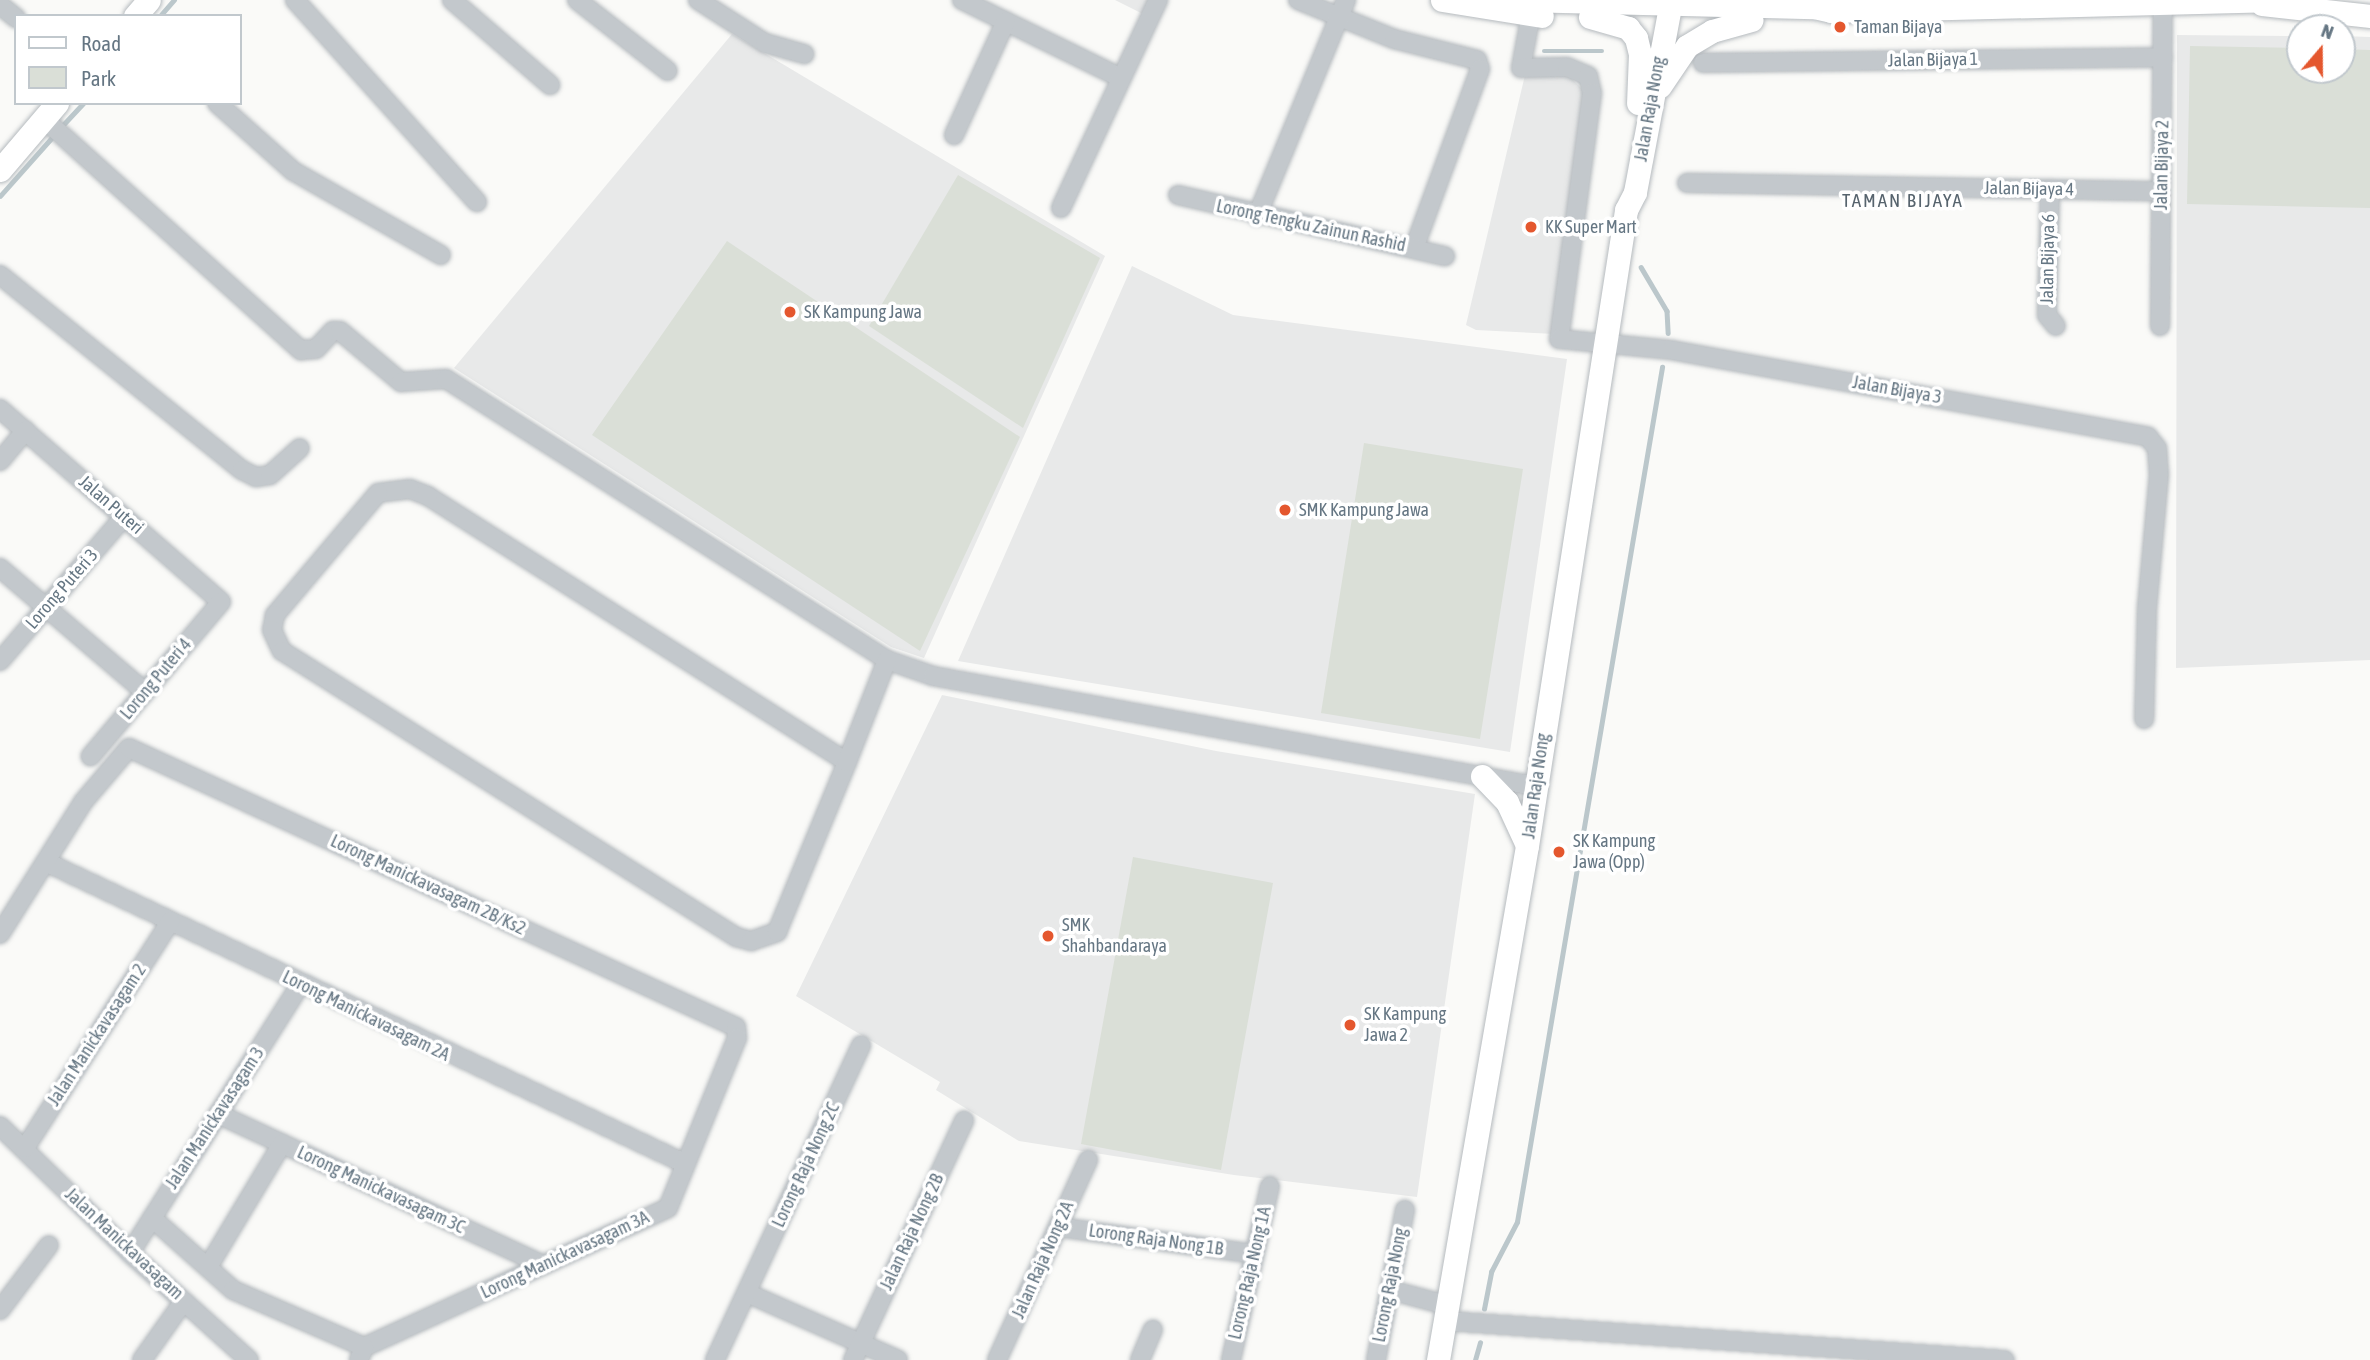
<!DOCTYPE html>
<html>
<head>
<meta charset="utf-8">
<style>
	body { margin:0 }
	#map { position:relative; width:2370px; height:1360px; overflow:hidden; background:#fafaf8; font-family:"Asap Condensed",sans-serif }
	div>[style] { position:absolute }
	.built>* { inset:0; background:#e8e9e9 }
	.green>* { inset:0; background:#dadfd7 }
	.stream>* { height:4.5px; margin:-2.25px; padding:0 2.25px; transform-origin:2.25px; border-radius:2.25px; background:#bbc7cb }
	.roads { filter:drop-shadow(0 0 2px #b5babe) drop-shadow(0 0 2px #b5babe) }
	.minor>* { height:18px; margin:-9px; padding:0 9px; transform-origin:9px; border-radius:9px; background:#c3c8cc }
	.major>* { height:23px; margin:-11.5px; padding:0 11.5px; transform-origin:11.5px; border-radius:11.5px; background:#fff }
	.dots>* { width:19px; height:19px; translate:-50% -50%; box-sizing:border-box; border:4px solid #fff; border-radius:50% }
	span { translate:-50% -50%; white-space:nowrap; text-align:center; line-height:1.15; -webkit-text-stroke:7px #fff; paint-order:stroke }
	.poi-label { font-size:18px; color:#657683 }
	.left { translate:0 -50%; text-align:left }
	.street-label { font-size:18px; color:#657683 }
	.neighbourhood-label { font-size:19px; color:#57646e; letter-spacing:2px }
	.legend { position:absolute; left:14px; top:14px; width:228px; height:91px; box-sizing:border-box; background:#fff; border:2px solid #c1c8cd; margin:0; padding:9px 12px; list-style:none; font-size:21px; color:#657683 }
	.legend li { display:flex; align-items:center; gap:14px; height:35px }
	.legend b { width:35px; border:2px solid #c1c8cd }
	.north { position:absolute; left:2286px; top:14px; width:70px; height:70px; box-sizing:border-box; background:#fff; border:2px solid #c1c8cd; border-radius:50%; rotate:20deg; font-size:19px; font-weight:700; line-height:28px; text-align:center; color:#657683 }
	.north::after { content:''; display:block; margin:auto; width:24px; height:32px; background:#e4572e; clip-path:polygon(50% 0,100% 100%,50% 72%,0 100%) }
</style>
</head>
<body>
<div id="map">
	<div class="built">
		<div style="clip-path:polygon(1115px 0,1152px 0,1145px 15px)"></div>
		<div style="clip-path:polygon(732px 34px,1105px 256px,924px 658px,891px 647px,454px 368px)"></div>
		<div style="clip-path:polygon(2177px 35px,2300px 36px,2300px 70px,2342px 70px,2342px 36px,2370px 37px,2370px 660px,2176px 668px)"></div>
		<div style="clip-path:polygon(1567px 74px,1586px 93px,1555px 334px,1476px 330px,1466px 325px,1525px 75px)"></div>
		<div style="clip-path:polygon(1132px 266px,1233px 315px,1567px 359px,1510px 752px,958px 661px)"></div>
		<div style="clip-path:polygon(942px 695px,1216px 751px,1475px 794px,1417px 1197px,1234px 1175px,1019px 1141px,936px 1090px,940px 1082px,796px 996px)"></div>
	</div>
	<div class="green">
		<div style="clip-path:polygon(2190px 46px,2300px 48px,2300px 70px,2342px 70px,2342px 49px,2370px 50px,2370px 208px,2187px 204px)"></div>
		<div style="clip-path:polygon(958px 175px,1100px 258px,1023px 428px,869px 326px)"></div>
		<div style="clip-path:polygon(727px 241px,1020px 437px,920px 651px,592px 435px)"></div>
		<div style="clip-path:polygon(1364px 443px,1523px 469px,1480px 739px,1321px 713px)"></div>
		<div style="clip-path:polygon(1133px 857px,1273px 883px,1221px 1170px,1081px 1144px)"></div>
	</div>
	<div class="stream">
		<div style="left:160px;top:16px;width:21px;rotate:-49deg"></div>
		<div style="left:1544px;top:51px;width:58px"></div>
		<div style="left:61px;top:127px;width:33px;rotate:-47deg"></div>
		<div style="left:0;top:196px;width:83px;rotate:-48.4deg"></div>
		<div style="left:1641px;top:267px;width:51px;rotate:59.4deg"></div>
		<div style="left:1667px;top:311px;width:22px;rotate:87deg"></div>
		<div style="left:1484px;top:1309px;width:38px;rotate:-79deg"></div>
		<div style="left:1491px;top:1272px;width:56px;rotate:-62.5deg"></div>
		<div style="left:1517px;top:1222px;width:867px;rotate:-80.37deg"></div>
		<div style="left:1475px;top:1360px;width:18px;rotate:-74deg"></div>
	</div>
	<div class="roads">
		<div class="minor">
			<div style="left:295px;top:0;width:272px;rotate:48deg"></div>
			<div style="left:452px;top:0;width:130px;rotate:40.9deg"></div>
			<div style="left:577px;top:0;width:115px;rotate:38deg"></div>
			<div style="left:698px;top:0;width:80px;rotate:32.7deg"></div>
			<div style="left:765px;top:43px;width:41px;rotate:15.8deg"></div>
			<div style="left:962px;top:0;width:177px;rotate:26.1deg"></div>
			<div style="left:1298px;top:0;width:104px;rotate:22.1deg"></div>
			<div style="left:1394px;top:39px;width:86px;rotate:14.2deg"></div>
			<div style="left:1477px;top:60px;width:9px;rotate:72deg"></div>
			<div style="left:1480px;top:69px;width:191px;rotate:110.2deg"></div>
			<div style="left:1533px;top:3px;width:66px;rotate:100.5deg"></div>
			<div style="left:1521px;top:68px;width:46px;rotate:-1.2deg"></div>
			<div style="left:1567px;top:67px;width:23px;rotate:23deg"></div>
			<div style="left:1588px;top:76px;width:17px;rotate:77deg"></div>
			<div style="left:1592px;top:93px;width:248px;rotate:97.6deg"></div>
			<div style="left:1559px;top:339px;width:113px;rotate:5.6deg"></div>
			<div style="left:1671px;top:350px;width:485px;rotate:10.3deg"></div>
			<div style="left:2148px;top:437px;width:14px;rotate:51deg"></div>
			<div style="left:2157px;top:448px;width:26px;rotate:86deg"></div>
			<div style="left:2159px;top:474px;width:135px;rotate:95.1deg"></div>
			<div style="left:2147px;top:608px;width:111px;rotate:91.5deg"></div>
			<div style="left:0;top:5px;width:21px;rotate:39deg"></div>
			<div style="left:1703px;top:63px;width:460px;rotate:-0.7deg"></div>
			<div style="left:217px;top:103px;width:102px;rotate:41.8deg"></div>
			<div style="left:293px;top:171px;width:170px;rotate:29.6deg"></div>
			<div style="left:44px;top:119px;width:346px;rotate:42deg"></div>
			<div style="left:301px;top:350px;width:15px;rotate:-4deg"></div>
			<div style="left:316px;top:349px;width:25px;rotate:-47deg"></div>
			<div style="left:333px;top:331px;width:7px"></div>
			<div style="left:340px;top:331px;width:80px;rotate:39.9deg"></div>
			<div style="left:401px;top:382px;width:45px;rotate:-3.8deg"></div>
			<div style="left:446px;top:379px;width:523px;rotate:32.5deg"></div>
			<div style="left:887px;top:660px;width:49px;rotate:19.2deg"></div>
			<div style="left:933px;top:676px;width:612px;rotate:10.36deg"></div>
			<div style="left:954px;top:135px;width:125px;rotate:-65.5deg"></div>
			<div style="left:1687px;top:183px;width:474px;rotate:1deg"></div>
			<div style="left:2050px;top:189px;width:126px;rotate:91.4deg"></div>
			<div style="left:2047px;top:315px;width:14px;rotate:51deg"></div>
			<div style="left:1178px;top:195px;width:274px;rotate:12.9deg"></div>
			<div style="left:1061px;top:208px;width:230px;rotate:-65deg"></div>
			<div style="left:1257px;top:216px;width:234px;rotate:-67.6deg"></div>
			<div style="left:0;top:275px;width:311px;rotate:38.9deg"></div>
			<div style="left:242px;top:470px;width:16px;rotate:27deg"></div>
			<div style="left:256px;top:477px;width:14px;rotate:-8deg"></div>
			<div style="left:270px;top:475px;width:40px;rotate:-42deg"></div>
			<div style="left:2160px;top:326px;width:322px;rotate:-89.5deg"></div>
			<div style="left:0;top:409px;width:293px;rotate:41.1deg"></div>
			<div style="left:221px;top:602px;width:202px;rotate:130.2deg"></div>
			<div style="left:0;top:461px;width:40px;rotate:-50deg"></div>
			<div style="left:0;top:568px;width:191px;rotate:40.5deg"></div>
			<div style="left:0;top:661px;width:190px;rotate:-49.3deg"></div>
			<div style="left:847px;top:762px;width:496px;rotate:-147.6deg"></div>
			<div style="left:428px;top:496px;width:19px;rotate:-159deg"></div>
			<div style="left:410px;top:489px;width:32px;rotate:173deg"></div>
			<div style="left:378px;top:493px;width:160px;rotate:130.2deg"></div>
			<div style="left:275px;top:615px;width:15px;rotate:101deg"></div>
			<div style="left:272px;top:630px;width:23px;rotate:65deg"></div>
			<div style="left:282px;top:651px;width:537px;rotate:32.21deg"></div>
			<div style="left:736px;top:937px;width:16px;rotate:15deg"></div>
			<div style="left:751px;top:941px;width:28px;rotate:-19deg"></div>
			<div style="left:777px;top:932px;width:184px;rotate:-67.6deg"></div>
			<div style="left:847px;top:762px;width:110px;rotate:-68.6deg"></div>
			<div style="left:48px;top:863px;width:705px;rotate:25.26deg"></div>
			<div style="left:0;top:934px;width:156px;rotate:-57.8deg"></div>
			<div style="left:83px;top:802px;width:71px;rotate:-49.6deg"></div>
			<div style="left:129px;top:748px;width:668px;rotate:24.69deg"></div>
			<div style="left:736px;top:1027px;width:11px;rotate:85deg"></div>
			<div style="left:737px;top:1038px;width:183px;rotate:112.1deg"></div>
			<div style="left:668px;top:1208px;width:334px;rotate:155.4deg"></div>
			<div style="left:364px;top:1347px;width:14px;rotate:111deg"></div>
			<div style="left:218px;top:1114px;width:359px;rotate:24.9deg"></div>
			<div style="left:0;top:1126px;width:182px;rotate:44.3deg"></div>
			<div style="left:130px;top:1253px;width:160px;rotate:42deg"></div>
			<div style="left:25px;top:1148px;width:269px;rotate:-57.3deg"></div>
			<div style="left:152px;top:1218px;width:108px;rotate:41.6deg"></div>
			<div style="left:233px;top:1290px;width:143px;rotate:23.5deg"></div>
			<div style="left:1058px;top:1227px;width:198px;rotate:7.8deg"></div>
			<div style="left:130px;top:1253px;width:319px;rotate:-57.6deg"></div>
			<div style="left:208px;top:1267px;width:144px;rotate:-59deg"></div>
			<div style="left:1390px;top:1290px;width:62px;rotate:14.9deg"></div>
			<div style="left:747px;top:1293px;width:165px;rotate:23.9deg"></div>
			<div style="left:0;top:1310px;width:81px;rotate:-53deg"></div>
			<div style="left:1447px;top:1321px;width:559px;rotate:4deg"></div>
			<div style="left:142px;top:1360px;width:72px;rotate:-54.6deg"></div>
			<div style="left:715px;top:1360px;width:347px;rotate:-65.1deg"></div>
			<div style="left:853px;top:1360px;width:264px;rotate:-65.1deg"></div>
			<div style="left:997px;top:1360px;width:220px;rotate:-65.5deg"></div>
			<div style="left:1140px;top:1360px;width:33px;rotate:-67deg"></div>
			<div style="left:1231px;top:1360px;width:178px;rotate:-77.4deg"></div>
			<div style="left:1376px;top:1360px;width:153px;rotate:-79.1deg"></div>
		</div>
		<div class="major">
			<div style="left:1442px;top:0;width:101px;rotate:9.1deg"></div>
			<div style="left:1522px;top:0;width:292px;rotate:1.4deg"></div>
			<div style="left:1814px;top:7px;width:17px;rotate:13deg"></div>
			<div style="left:1831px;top:11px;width:447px;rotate:-1.4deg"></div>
			<div style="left:2262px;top:4px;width:109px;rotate:6.3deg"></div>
			<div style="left:135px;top:16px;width:21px;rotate:-49deg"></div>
			<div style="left:1590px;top:17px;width:40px;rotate:16deg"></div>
			<div style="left:1628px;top:28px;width:13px;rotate:51deg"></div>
			<div style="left:1636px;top:38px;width:16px;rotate:76deg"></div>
			<div style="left:1640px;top:54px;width:49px;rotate:92.3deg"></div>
			<div style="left:1660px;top:86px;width:48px;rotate:-56deg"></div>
			<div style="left:1687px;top:46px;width:29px;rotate:-31deg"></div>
			<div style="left:1712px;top:31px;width:41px;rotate:-15.8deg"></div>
			<div style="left:0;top:170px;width:88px;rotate:-49.6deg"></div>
			<div style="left:1482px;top:776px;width:36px;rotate:46deg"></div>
			<div style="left:1507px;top:802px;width:45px;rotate:65.1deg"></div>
			<div style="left:1438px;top:1360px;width:522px;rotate:-80.18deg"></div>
			<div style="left:1527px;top:846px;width:644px;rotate:-81.15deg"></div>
			<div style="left:1626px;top:210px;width:20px;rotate:-63deg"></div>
			<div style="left:1635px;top:192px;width:189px;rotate:-79.3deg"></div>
		</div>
	</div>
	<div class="dots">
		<div style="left:1840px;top:27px;background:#e4572e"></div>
		<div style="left:1531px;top:227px;background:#e4572e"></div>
		<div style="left:790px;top:312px;background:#e4572e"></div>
		<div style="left:1285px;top:510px;background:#e4572e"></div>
		<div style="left:1559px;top:852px;background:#e4572e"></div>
		<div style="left:1048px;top:936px;background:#e4572e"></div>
		<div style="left:1350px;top:1025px;background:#e4572e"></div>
	</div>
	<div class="poi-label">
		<span class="left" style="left:1854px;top:27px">Taman Bijaya</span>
		<span class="left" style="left:1545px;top:227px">KK Super Mart</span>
		<span class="left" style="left:804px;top:312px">SK Kampung Jawa</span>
		<span class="left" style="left:1299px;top:510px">SMK Kampung Jawa</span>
		<span class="left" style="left:1573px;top:852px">SK Kampung<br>Jawa (Opp)</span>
		<span class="left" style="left:1062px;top:936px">SMK<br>Shahbandaraya</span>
		<span class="left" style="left:1364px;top:1025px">SK Kampung<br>Jawa 2</span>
	</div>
	<div class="street-label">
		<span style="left:1933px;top:60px;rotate:-1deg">Jalan Bijaya 1</span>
		<span style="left:1650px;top:109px;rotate:-80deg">Jalan Raja Nong</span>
		<span style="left:2162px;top:165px;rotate:-89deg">Jalan Bijaya 2</span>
		<span style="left:2029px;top:189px;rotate:1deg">Jalan Bijaya 4</span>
		<span style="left:1311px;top:226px;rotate:12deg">Lorong Tengku Zainun Rashid</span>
		<span style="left:2048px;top:259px;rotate:-89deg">Jalan Bijaya 6</span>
		<span style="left:1897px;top:390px;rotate:10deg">Jalan Bijaya 3</span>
		<span style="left:111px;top:505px;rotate:41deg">Jalan Puteri</span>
		<span style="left:62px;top:589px;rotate:-49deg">Lorong Puteri 3</span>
		<span style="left:156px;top:679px;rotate:-50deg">Lorong Puteri 4</span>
		<span style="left:1536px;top:786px;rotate:-82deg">Jalan Raja Nong</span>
		<span style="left:428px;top:885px;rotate:25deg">Lorong Manickavasagam 2B/Ks2</span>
		<span style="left:366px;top:1016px;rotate:26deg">Lorong Manickavasagam 2A</span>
		<span style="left:97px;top:1035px;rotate:-57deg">Jalan Manickavasagam 2</span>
		<span style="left:215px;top:1118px;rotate:-57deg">Jalan Manickavasagam 3</span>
		<span style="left:806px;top:1165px;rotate:-65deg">Lorong Raja Nong 2C</span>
		<span style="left:381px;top:1190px;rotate:25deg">Lorong Manickavasagam 3C</span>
		<span style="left:912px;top:1232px;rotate:-65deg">Jalan Raja Nong 2B</span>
		<span style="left:1156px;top:1240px;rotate:8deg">Lorong Raja Nong 1B</span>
		<span style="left:124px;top:1244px;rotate:43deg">Jalan Manickavasagam</span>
		<span style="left:565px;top:1255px;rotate:-25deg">Lorong Manickavasagam 3A</span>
		<span style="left:1043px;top:1260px;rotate:-66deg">Jalan Raja Nong 2A</span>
		<span style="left:1250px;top:1273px;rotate:-77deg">Lorong Raja Nong 1A</span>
		<span style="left:1390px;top:1285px;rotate:-79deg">Lorong Raja Nong</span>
	</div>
	<div class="neighbourhood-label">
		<span style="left:1903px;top:201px">TAMAN BIJAYA</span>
	</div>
	<ul class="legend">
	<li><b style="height:9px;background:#fff"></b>Road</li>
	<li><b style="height:19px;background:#dadfd7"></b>Park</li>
	</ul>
	<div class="north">N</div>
</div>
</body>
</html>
